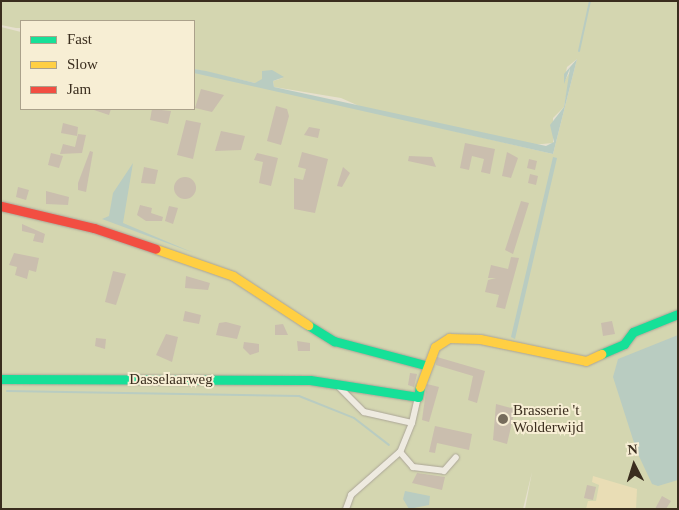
<!DOCTYPE html>
<html>
<head>
<meta charset="utf-8">
<style>
	body { margin:0 }
	#map { position:relative; width:679px; height:510px; overflow:hidden; background:#e6e0ce; font-family:"Times New Roman",serif }
	div>[style] { position:absolute }
	.green>* { inset:0; background:#d4d6b0 }
	.sand>* { inset:0; background:#e9ddb5 }
	.water>* { inset:0; background:#b9ccc1 }
	.stream>* { height:2px; margin:-1px; padding:0 1px; transform-origin:1px; border-radius:1px; background:#b9ccc1 }
	.building>* { inset:0; background:#cabeae }
	.round { border-radius:50% }
	.roads { filter:drop-shadow(0 0 1px #aba597) drop-shadow(0 0 1px #aba597) }
	.street>* { height:6px; margin:-3px; padding:0 3px; transform-origin:3px; border-radius:3px; background:#eeeae0 }
	.fast>* { height:9px; margin:-4.5px; padding:0 4.5px; transform-origin:4.5px; border-radius:4.5px; background:#16e098 }
	.slow>* { height:9px; margin:-4.5px; padding:0 4.5px; transform-origin:4.5px; border-radius:4.5px; background:#ffcf43 }
	.jam>* { height:9px; margin:-4.5px; padding:0 4.5px; transform-origin:4.5px; border-radius:4.5px; background:#f24e42 }
	.dots>* { width:14px; height:14px; translate:-50% -50%; box-sizing:border-box; border:2px solid #f7eed4; border-radius:50% }
	span { translate:-50% -50%; white-space:nowrap; text-align:center; line-height:1.15; -webkit-text-stroke:4px #f7eed4; paint-order:stroke }
	.street-label { font-size:15px; color:#3a2d1e }
	.poi-label { font-size:15px; color:#3a2d1e }
	.left { translate:0 -50%; text-align:left }
	.frame { position:absolute; inset:0; border:2px solid #3a2d1e; pointer-events:none }
	.legend { position:absolute; left:20px; top:20px; width:175px; height:90px; box-sizing:border-box; background:#f7eed4; border:1px solid #aba18b; margin:0; padding:6px 9px; list-style:none; font-size:15px; color:#3a2d1e }
	.legend li { display:flex; align-items:center; gap:10px; height:25px }
	.legend b { width:25px; border:1px solid #aba18b }
	.north { position:absolute; left:609px; top:440px; width:50px; height:50px; -webkit-text-stroke:4px #f7eed4; paint-order:stroke; rotate:355deg; font-size:14px; font-weight:700; line-height:20px; text-align:center; color:#3a2d1e }
	.north::after { content:''; display:block; margin:auto; width:18px; height:22px; background:#3a2d1e; clip-path:polygon(50% 0,100% 100%,50% 72%,0 100%) }
</style>
</head>
<body>
<div id="map">
	<div class="green">
		<div style="clip-path:polygon(1px 1px,678px 1px,678px 509px,525px 509px,532px 472px,523px 509px,1px 509px,1px 27px,21px 32px,21px 109px,194px 109px,194px 71px,553px 154px,577px 59px,567px 67px,564px 82px,571px 70px,564px 107px,553px 118px,553px 143px,531px 145px,366px 109px,341px 98px,274px 87px,273px 81px,283px 78px,255px 83px,194px 69px,194px 21px,21px 21px,21px 28px,16px 28px,1px 25px)"></div>
	</div>
	<div class="sand">
		<div style="clip-path:polygon(593px 476px,637px 489px,636px 509px,586px 509px,588px 501px,596px 501px,599px 485px,592px 482px)"></div>
	</div>
	<div class="water">
		<div style="clip-path:polygon(577px 59px,553px 154px,194px 73px,194px 69px,206px 71px,255px 83px,262px 79px,262px 71px,272px 70px,284px 77px,273px 81px,274px 87px,546px 146px,554px 142px,550px 125px,564px 107px,570px 68px,564px 84px,564px 74px)"></div>
		<div style="clip-path:polygon(553px 157px,557px 158px,515px 339px,511px 337px)"></div>
		<div style="clip-path:polygon(133px 163px,123px 223px,194px 253px,102px 219px,109px 216px,113px 193px)"></div>
		<div style="clip-path:polygon(678px 335px,678px 480px,658px 486px,652px 484px,637px 452px,613px 377px,618px 359px)"></div>
		<div style="clip-path:polygon(405px 491px,430px 496px,429px 505px,409px 509px,403px 499px)"></div>
	</div>
	<div class="stream">
		<div style="left:579px;top:51px;width:51px;rotate:-77.6deg"></div>
		<div style="left:7px;top:391px;width:292px;rotate:1deg"></div>
		<div style="left:299px;top:396px;width:59px;rotate:21.8deg"></div>
		<div style="left:354px;top:418px;width:44px;rotate:37.6deg"></div>
	</div>
	<div class="building">
		<div style="clip-path:polygon(201px 89px,224px 95px,212px 112px,195px 108px)"></div>
		<div style="clip-path:polygon(276px 106px,287px 109px,289px 116px,281px 145px,267px 141px)"></div>
		<div style="clip-path:polygon(91px 109px,111px 109px,109px 115px)"></div>
		<div style="clip-path:polygon(152px 109px,171px 111px,168px 124px,150px 120px)"></div>
		<div style="clip-path:polygon(186px 120px,201px 123px,193px 159px,177px 155px)"></div>
		<div style="clip-path:polygon(63px 123px,78px 127px,77px 136px,61px 133px)"></div>
		<div style="clip-path:polygon(309px 127px,320px 129px,318px 138px,304px 135px)"></div>
		<div style="clip-path:polygon(221px 131px,245px 136px,241px 150px,215px 151px)"></div>
		<div style="clip-path:polygon(78px 134px,86px 135px,82px 153px,60px 154px,63px 144px,75px 147px)"></div>
		<div style="clip-path:polygon(465px 143px,495px 149px,490px 174px,481px 172px,484px 159px,472px 156px,469px 170px,460px 168px)"></div>
		<div style="clip-path:polygon(90px 151px,93px 152px,86px 192px,78px 190px,78px 183px)"></div>
		<div style="clip-path:polygon(302px 152px,328px 159px,315px 213px,294px 209px,294px 178px,303px 180px,306px 169px,298px 167px)"></div>
		<div style="clip-path:polygon(507px 152px,518px 158px,511px 178px,502px 176px)"></div>
		<div style="clip-path:polygon(51px 153px,63px 156px,59px 168px,48px 165px)"></div>
		<div style="clip-path:polygon(257px 153px,278px 158px,271px 186px,259px 183px,263px 162px,254px 160px)"></div>
		<div style="clip-path:polygon(409px 156px,432px 157px,436px 167px,408px 161px)"></div>
		<div style="clip-path:polygon(529px 159px,537px 161px,535px 170px,527px 168px)"></div>
		<div style="clip-path:polygon(144px 167px,158px 170px,155px 184px,141px 183px)"></div>
		<div style="clip-path:polygon(343px 167px,350px 173px,342px 187px,337px 186px)"></div>
		<div style="clip-path:polygon(530px 174px,538px 176px,536px 185px,528px 183px)"></div>
		<div class="round" style="left:174px;top:177px;width:22px;height:22px"></div>
		<div style="clip-path:polygon(18px 187px,29px 190px,26px 200px,16px 197px)"></div>
		<div style="clip-path:polygon(46px 191px,69px 197px,68px 205px,46px 204px)"></div>
		<div style="clip-path:polygon(521px 201px,529px 203px,513px 254px,505px 250px)"></div>
		<div style="clip-path:polygon(140px 205px,152px 208px,151px 213px,163px 217px,162px 221px,146px 221px,137px 215px)"></div>
		<div style="clip-path:polygon(169px 206px,178px 208px,173px 224px,165px 221px)"></div>
		<div style="clip-path:polygon(22px 224px,45px 234px,43px 243px,33px 241px,35px 234px,22px 231px)"></div>
		<div style="clip-path:polygon(14px 253px,39px 258px,36px 272px,29px 270px,27px 279px,15px 275px,17px 267px,9px 265px)"></div>
		<div style="clip-path:polygon(511px 257px,519px 258px,505px 309px,496px 307px,499px 295px,485px 292px,488px 280px,496px 278px,488px 278px,491px 265px,508px 269px)"></div>
		<div style="clip-path:polygon(113px 271px,126px 274px,116px 305px,105px 302px)"></div>
		<div style="clip-path:polygon(186px 276px,210px 283px,208px 290px,185px 288px)"></div>
		<div style="clip-path:polygon(185px 311px,201px 315px,199px 324px,183px 321px)"></div>
		<div style="clip-path:polygon(612px 321px,615px 334px,603px 336px,601px 323px)"></div>
		<div style="clip-path:polygon(226px 322px,241px 326px,237px 339px,216px 335px,219px 323px)"></div>
		<div style="clip-path:polygon(283px 324px,288px 335px,275px 335px,275px 325px)"></div>
		<div style="clip-path:polygon(166px 334px,178px 337px,172px 362px,156px 355px)"></div>
		<div style="clip-path:polygon(96px 338px,106px 339px,105px 349px,95px 346px)"></div>
		<div style="clip-path:polygon(297px 341px,310px 343px,310px 351px,298px 351px)"></div>
		<div style="clip-path:polygon(244px 342px,259px 344px,259px 352px,250px 355px,243px 348px)"></div>
		<div style="clip-path:polygon(437px 357px,485px 371px,477px 403px,468px 400px,473px 376px,436px 365px)"></div>
		<div style="clip-path:polygon(410px 373px,417px 374px,414px 387px,408px 385px)"></div>
		<div style="clip-path:polygon(427px 384px,439px 387px,429px 422px,422px 420px)"></div>
		<div style="clip-path:polygon(496px 404px,515px 409px,507px 444px,493px 440px)"></div>
		<div style="clip-path:polygon(435px 426px,472px 434px,469px 450px,437px 443px,435px 453px,429px 452px)"></div>
		<div style="clip-path:polygon(417px 473px,445px 477px,442px 490px,412px 483px)"></div>
		<div style="clip-path:polygon(587px 485px,596px 487px,593px 500px,584px 498px)"></div>
		<div style="clip-path:polygon(662px 496px,671px 501px,666px 509px,655px 509px)"></div>
	</div>
	<div class="roads">
		<div class="street">
			<div style="left:340px;top:388px;width:34px;rotate:45deg"></div>
			<div style="left:364px;top:412px;width:49px;rotate:12.9deg"></div>
			<div style="left:412px;top:423px;width:27px;rotate:-77deg"></div>
			<div style="left:412px;top:423px;width:31px;rotate:112deg"></div>
			<div style="left:400px;top:452px;width:20px;rotate:49deg"></div>
			<div style="left:413px;top:467px;width:31px;rotate:7deg"></div>
			<div style="left:444px;top:471px;width:18px;rotate:-49deg"></div>
			<div style="left:346px;top:509px;width:15px;rotate:-70deg"></div>
			<div style="left:351px;top:495px;width:65px;rotate:-41.3deg"></div>
		</div>
		<div class="fast">
			<div style="left:308px;top:325px;width:31px;rotate:32deg"></div>
			<div style="left:334px;top:341px;width:94px;rotate:14.8deg"></div>
			<div style="left:601px;top:354px;width:25px;rotate:-23deg"></div>
			<div style="left:624px;top:344px;width:15px;rotate:-53deg"></div>
			<div style="left:633px;top:332px;width:48px;rotate:-21.8deg"></div>
			<div style="left:1px;top:379px;width:309px;rotate:0.2deg"></div>
			<div style="left:310px;top:380px;width:109px;rotate:8.9deg"></div>
			<div style="left:418px;top:397px;width:10px;rotate:-79deg"></div>
		</div>
		<div class="slow">
			<div style="left:156px;top:249px;width:82px;rotate:19.3deg"></div>
			<div style="left:233px;top:276px;width:90px;rotate:33.2deg"></div>
			<div style="left:420px;top:387px;width:43px;rotate:-69.4deg"></div>
			<div style="left:435px;top:347px;width:17px;rotate:-33deg"></div>
			<div style="left:449px;top:338px;width:31px;rotate:2deg"></div>
			<div style="left:480px;top:339px;width:108px;rotate:11.7deg"></div>
			<div style="left:586px;top:361px;width:17px;rotate:-25deg"></div>
		</div>
		<div class="jam">
			<div style="left:1px;top:206px;width:96px;rotate:13.3deg"></div>
			<div style="left:94px;top:228px;width:65px;rotate:18.7deg"></div>
		</div>
	</div>
	<div class="dots">
		<div style="left:503px;top:419px;background:#766c5c"></div>
	</div>
	<div class="street-label">
		<span style="left:171px;top:380px">Dasselaarweg</span>
	</div>
	<div class="poi-label">
		<span class="left" style="left:513px;top:419px">Brasserie 't<br>Wolderwijd</span>
	</div>
	<div class="frame"></div>
	<ul class="legend">
	<li><b style="height:6px;background:#16e098"></b>Fast</li>
	<li><b style="height:6px;background:#ffcf43"></b>Slow</li>
	<li><b style="height:6px;background:#f24e42"></b>Jam</li>
	</ul>
	<div class="north">N</div>
</div>
</body>
</html>
